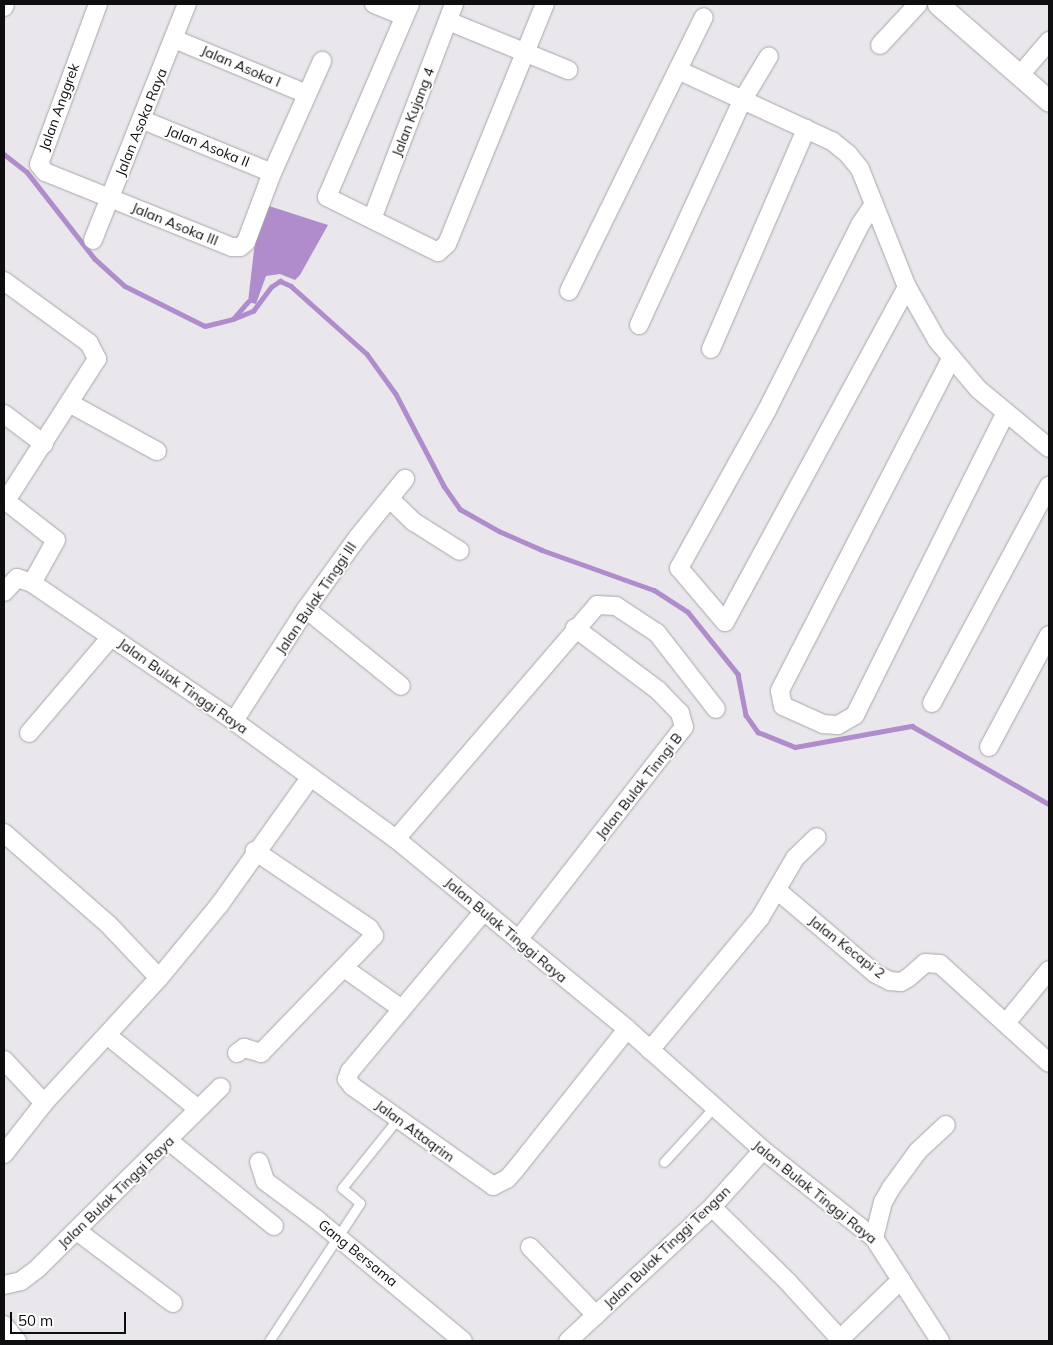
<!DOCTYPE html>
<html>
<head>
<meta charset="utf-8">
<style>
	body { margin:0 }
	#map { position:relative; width:1053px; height:1345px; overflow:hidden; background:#eae7ec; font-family:Mulish,sans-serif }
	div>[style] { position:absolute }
	.water>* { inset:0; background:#b08ccd }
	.stream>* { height:4.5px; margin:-2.25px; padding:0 2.25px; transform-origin:2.25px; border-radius:2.25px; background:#b08ccd }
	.roads { filter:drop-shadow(0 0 1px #a8a5aa) drop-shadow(0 0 1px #a8a5aa) }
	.service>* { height:9px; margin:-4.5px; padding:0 4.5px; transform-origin:4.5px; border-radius:4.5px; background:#fff }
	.minor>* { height:18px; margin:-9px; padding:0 9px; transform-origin:9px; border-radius:9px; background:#fff }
	.tertiary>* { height:21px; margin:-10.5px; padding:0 10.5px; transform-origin:10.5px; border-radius:10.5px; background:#fff }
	span { translate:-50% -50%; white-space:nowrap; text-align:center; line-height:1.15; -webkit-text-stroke:4px #fff; paint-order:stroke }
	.street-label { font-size:14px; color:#0e0d0f }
	.frame { position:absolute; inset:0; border:5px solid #0e0d0f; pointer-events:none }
	.scale { position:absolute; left:10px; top:1312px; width:116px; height:22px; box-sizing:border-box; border:2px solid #0e0d0f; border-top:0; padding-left:6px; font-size:15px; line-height:18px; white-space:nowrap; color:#0e0d0f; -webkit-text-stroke:4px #fff; paint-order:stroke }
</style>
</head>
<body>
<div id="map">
	<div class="water">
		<div style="clip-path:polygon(269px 206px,328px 225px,300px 275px,295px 280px,280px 274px,266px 276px,256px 304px,248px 302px,256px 233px)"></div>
	</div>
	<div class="stream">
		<div style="left:4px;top:154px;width:29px;rotate:38deg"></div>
		<div style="left:27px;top:172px;width:110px;rotate:52deg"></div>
		<div style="left:95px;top:259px;width:40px;rotate:42deg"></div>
		<div style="left:125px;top:286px;width:89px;rotate:26.6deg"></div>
		<div style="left:205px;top:326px;width:29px;rotate:-14deg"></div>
		<div style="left:233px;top:319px;width:23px;rotate:-49deg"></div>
		<div style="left:233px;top:319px;width:22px;rotate:-22deg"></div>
		<div style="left:253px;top:311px;width:30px;rotate:-53deg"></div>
		<div style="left:271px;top:287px;width:11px;rotate:-34deg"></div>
		<div style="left:280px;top:281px;width:12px;rotate:24deg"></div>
		<div style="left:291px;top:286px;width:102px;rotate:41.8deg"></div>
		<div style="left:367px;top:354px;width:49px;rotate:54.1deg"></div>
		<div style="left:396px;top:394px;width:104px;rotate:62.4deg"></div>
		<div style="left:444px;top:486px;width:28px;rotate:55deg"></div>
		<div style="left:460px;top:509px;width:45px;rotate:29.4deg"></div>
		<div style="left:499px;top:531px;width:47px;rotate:23.8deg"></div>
		<div style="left:542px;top:550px;width:119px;rotate:19.7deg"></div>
		<div style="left:654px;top:590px;width:40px;rotate:32.9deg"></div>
		<div style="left:688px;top:612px;width:80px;rotate:51.1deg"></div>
		<div style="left:738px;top:674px;width:42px;rotate:79deg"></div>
		<div style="left:746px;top:715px;width:21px;rotate:55deg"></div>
		<div style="left:758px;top:732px;width:40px;rotate:22deg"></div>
		<div style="left:795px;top:747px;width:119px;rotate:-10.2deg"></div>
		<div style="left:912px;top:726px;width:158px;rotate:29.7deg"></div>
	</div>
	<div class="roads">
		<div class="service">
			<div style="left:664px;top:1162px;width:74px;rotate:-47.7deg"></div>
			<div style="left:269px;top:1341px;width:165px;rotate:-56.6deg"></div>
			<div style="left:360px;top:1203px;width:23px;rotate:-140deg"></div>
			<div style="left:342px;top:1188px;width:91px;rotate:-51.2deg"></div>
		</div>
		<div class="minor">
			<div style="left:98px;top:4px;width:171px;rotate:110.2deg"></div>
			<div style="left:39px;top:164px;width:10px;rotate:53deg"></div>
			<div style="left:45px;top:172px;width:201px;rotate:21.9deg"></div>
			<div style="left:232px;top:247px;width:8px"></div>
			<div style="left:240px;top:247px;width:8px;rotate:-40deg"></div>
			<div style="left:246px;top:242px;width:74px;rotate:-69.4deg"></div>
			<div style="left:272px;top:173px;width:123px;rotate:-65.9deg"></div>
			<div style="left:374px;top:4px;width:31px;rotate:22deg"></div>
			<div style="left:410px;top:4px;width:210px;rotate:113.3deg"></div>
			<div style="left:327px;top:197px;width:124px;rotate:26.4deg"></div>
			<div style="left:438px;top:252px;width:12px;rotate:-42deg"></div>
			<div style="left:447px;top:244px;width:259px;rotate:-67.8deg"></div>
			<div style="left:4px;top:7px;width:3px;rotate:-72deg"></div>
			<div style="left:448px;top:21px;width:130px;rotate:22.2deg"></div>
			<div style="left:174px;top:39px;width:144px;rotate:22.5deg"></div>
			<div style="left:880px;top:45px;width:56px;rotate:-47.2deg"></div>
			<div style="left:678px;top:70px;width:170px;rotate:24.8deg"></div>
			<div style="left:832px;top:141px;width:21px;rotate:39deg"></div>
			<div style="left:848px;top:154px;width:19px;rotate:51deg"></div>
			<div style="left:860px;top:169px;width:127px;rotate:68.3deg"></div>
			<div style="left:907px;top:287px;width:61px;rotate:60.5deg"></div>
			<div style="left:937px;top:340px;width:64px;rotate:50.1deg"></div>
			<div style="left:978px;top:389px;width:92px;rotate:39.7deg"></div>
			<div style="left:1020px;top:75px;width:45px;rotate:-49.5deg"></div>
			<div style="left:143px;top:120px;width:139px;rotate:22.3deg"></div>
			<div style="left:874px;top:204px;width:25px;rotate:124deg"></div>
			<div style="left:860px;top:225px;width:207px;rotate:116.7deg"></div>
			<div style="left:767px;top:410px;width:181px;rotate:119.1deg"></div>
			<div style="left:679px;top:568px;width:71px;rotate:49.6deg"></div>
			<div style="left:725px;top:622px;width:381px;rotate:-61.5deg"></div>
			<div style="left:372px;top:219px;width:230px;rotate:-69.1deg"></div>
			<div style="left:93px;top:240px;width:254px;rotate:-68.3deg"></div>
			<div style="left:4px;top:281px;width:105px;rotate:36.1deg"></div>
			<div style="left:89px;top:343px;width:18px;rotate:63deg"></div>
			<div style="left:97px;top:359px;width:169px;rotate:122.7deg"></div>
			<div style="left:6px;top:501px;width:63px;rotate:38deg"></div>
			<div style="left:56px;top:540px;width:49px;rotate:119.2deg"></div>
			<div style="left:569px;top:291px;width:305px;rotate:-63.8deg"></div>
			<div style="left:639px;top:325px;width:247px;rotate:-65.3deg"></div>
			<div style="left:742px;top:101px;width:52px;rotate:-59deg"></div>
			<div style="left:711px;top:349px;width:240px;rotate:-66.6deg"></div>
			<div style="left:951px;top:359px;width:373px;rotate:117.3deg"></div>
			<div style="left:780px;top:691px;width:15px;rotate:79deg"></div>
			<div style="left:783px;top:706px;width:44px;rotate:24.2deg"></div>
			<div style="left:823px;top:724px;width:15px;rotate:4deg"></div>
			<div style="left:838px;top:725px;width:20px;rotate:-30deg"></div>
			<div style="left:855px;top:715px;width:336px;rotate:-63.5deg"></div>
			<div style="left:71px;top:404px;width:98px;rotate:28.7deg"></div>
			<div style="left:4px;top:414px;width:50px;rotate:36.9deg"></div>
			<div style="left:390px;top:499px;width:33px;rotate:44deg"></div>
			<div style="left:414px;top:522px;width:54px;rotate:32.2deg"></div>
			<div style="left:4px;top:592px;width:19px;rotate:-47deg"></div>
			<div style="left:17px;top:578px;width:16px;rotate:18deg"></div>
			<div style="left:32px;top:583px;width:245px;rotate:34.3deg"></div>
			<div style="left:234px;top:721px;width:200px;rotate:36.1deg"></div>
			<div style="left:396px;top:839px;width:299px;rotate:39.4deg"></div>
			<div style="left:627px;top:1029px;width:182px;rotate:41.7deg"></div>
			<div style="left:763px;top:1150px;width:142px;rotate:38.4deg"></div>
			<div style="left:874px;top:1238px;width:122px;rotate:57.3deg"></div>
			<div style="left:306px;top:609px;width:122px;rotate:39deg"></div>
			<div style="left:932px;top:703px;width:247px;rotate:-61.7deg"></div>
			<div style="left:234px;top:721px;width:133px;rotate:-57.3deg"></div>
			<div style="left:306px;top:609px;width:89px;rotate:-54.2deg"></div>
			<div style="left:358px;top:537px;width:75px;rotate:-51deg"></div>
			<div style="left:29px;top:733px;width:126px;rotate:-49.5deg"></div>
			<div style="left:989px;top:747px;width:127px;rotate:-61.8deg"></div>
			<div style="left:4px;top:833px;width:138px;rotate:41.2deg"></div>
			<div style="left:108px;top:924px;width:74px;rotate:46.6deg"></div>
			<div style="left:396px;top:839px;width:308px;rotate:-49.3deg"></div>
			<div style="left:597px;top:605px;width:19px;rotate:3deg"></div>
			<div style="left:616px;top:606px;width:49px;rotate:33.4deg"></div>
			<div style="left:657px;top:633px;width:96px;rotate:52.2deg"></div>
			<div style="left:778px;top:891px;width:128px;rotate:40.3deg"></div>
			<div style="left:876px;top:974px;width:16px;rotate:27deg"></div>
			<div style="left:890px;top:981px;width:11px;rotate:5deg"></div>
			<div style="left:901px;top:982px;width:8px;rotate:-30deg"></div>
			<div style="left:908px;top:978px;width:23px;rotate:-41deg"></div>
			<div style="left:925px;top:963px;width:15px;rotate:4deg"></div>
			<div style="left:940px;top:964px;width:147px;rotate:42.2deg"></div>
			<div style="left:484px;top:911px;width:209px;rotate:129.9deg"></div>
			<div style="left:350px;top:1071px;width:9px;rotate:111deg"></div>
			<div style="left:347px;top:1079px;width:9px;rotate:54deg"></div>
			<div style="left:352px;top:1086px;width:173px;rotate:35.3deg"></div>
			<div style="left:493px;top:1186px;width:16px;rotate:-27deg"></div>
			<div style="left:507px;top:1179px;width:12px;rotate:-48deg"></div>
			<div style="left:515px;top:1170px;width:180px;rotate:-51.5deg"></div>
			<div style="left:518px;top:940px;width:270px;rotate:-52.1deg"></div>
			<div style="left:684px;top:727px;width:15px;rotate:-106deg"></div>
			<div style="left:680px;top:713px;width:30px;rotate:-134deg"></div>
			<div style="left:659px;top:691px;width:105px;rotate:-143.1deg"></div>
			<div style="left:344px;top:968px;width:71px;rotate:35.3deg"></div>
			<div style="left:1006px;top:1023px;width:68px;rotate:-50.9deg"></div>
			<div style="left:107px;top:1035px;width:117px;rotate:39.1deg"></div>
			<div style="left:650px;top:1050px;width:172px;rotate:-50.2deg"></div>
			<div style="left:760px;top:918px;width:69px;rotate:-59.7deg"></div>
			<div style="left:795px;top:858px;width:30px;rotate:-44deg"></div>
			<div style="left:237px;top:1053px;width:9px;rotate:-36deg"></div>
			<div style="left:244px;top:1048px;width:18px;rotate:16deg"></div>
			<div style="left:261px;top:1053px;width:163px;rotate:-46deg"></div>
			<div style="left:374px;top:936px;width:9px;rotate:-122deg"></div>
			<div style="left:369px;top:928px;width:138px;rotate:-146deg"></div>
			<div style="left:4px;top:1060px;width:59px;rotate:47.1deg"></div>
			<div style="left:169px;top:1141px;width:135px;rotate:39deg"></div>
			<div style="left:4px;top:1154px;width:65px;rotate:-51.9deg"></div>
			<div style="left:44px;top:1103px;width:170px;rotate:-47.4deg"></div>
			<div style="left:159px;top:978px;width:96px;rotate:-50.5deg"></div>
			<div style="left:220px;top:904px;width:155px;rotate:-54.5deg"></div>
			<div style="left:259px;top:1162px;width:20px;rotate:72deg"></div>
			<div style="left:265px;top:1181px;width:64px;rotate:36.7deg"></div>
			<div style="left:316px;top:1219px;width:191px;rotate:39.7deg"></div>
			<div style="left:712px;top:1207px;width:107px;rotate:44.6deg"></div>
			<div style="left:788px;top:1282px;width:77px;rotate:47.6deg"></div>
			<div style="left:77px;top:1231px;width:120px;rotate:36.9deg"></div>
			<div style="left:874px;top:1238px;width:37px;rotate:-76deg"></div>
			<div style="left:883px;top:1202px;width:16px;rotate:-60deg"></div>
			<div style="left:891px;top:1188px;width:46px;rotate:-53.9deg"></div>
			<div style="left:918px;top:1151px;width:38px;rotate:-43deg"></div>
			<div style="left:530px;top:1247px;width:95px;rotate:45.9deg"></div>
			<div style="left:4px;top:1285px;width:17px;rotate:-13deg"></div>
			<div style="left:21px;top:1281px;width:21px;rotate:-37deg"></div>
			<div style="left:38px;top:1268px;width:257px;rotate:-44.7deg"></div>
			<div style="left:4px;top:1325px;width:21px;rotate:51deg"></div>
			<div style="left:568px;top:1341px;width:197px;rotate:-42.9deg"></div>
			<div style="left:712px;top:1207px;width:76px;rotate:-48.2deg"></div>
			<div style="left:838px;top:1341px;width:88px;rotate:-44.1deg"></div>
		</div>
		<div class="tertiary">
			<div style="left:938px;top:4px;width:147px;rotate:41.1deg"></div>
		</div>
	</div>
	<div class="street-label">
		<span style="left:241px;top:66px;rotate:23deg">Jalan Asoka I</span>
		<span style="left:59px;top:107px;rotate:-70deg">Jalan Anggrek</span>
		<span style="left:413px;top:112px;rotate:-69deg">Jalan Kujang 4</span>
		<span style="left:141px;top:122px;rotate:-68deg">Jalan Asoka Raya</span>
		<span style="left:208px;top:146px;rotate:22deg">Jalan Asoka II</span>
		<span style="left:175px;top:224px;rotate:22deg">Jalan Asoka III</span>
		<span style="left:316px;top:598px;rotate:-56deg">Jalan Bulak Tinggi III</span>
		<span style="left:183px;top:686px;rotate:35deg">Jalan Bulak Tinggi Raya</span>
		<span style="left:639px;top:786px;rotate:-52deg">Jalan Bulak Tinngi B</span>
		<span style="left:506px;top:930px;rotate:40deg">Jalan Bulak Tinggi Raya</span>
		<span style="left:847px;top:947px;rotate:38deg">Jalan Kecapi 2</span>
		<span style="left:415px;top:1131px;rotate:36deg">Jalan Attaqrim</span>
		<span style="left:116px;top:1192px;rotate:-44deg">Jalan Bulak Tinggi Raya</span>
		<span style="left:815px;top:1192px;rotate:39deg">Jalan Bulak Tinggi Raya</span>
		<span style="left:667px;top:1247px;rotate:-44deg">Jalan Bulak Tinggi Tengan</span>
		<span style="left:358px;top:1253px;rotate:39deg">Gang Bersama</span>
	</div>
	<div class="frame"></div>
	<div class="scale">50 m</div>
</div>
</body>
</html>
